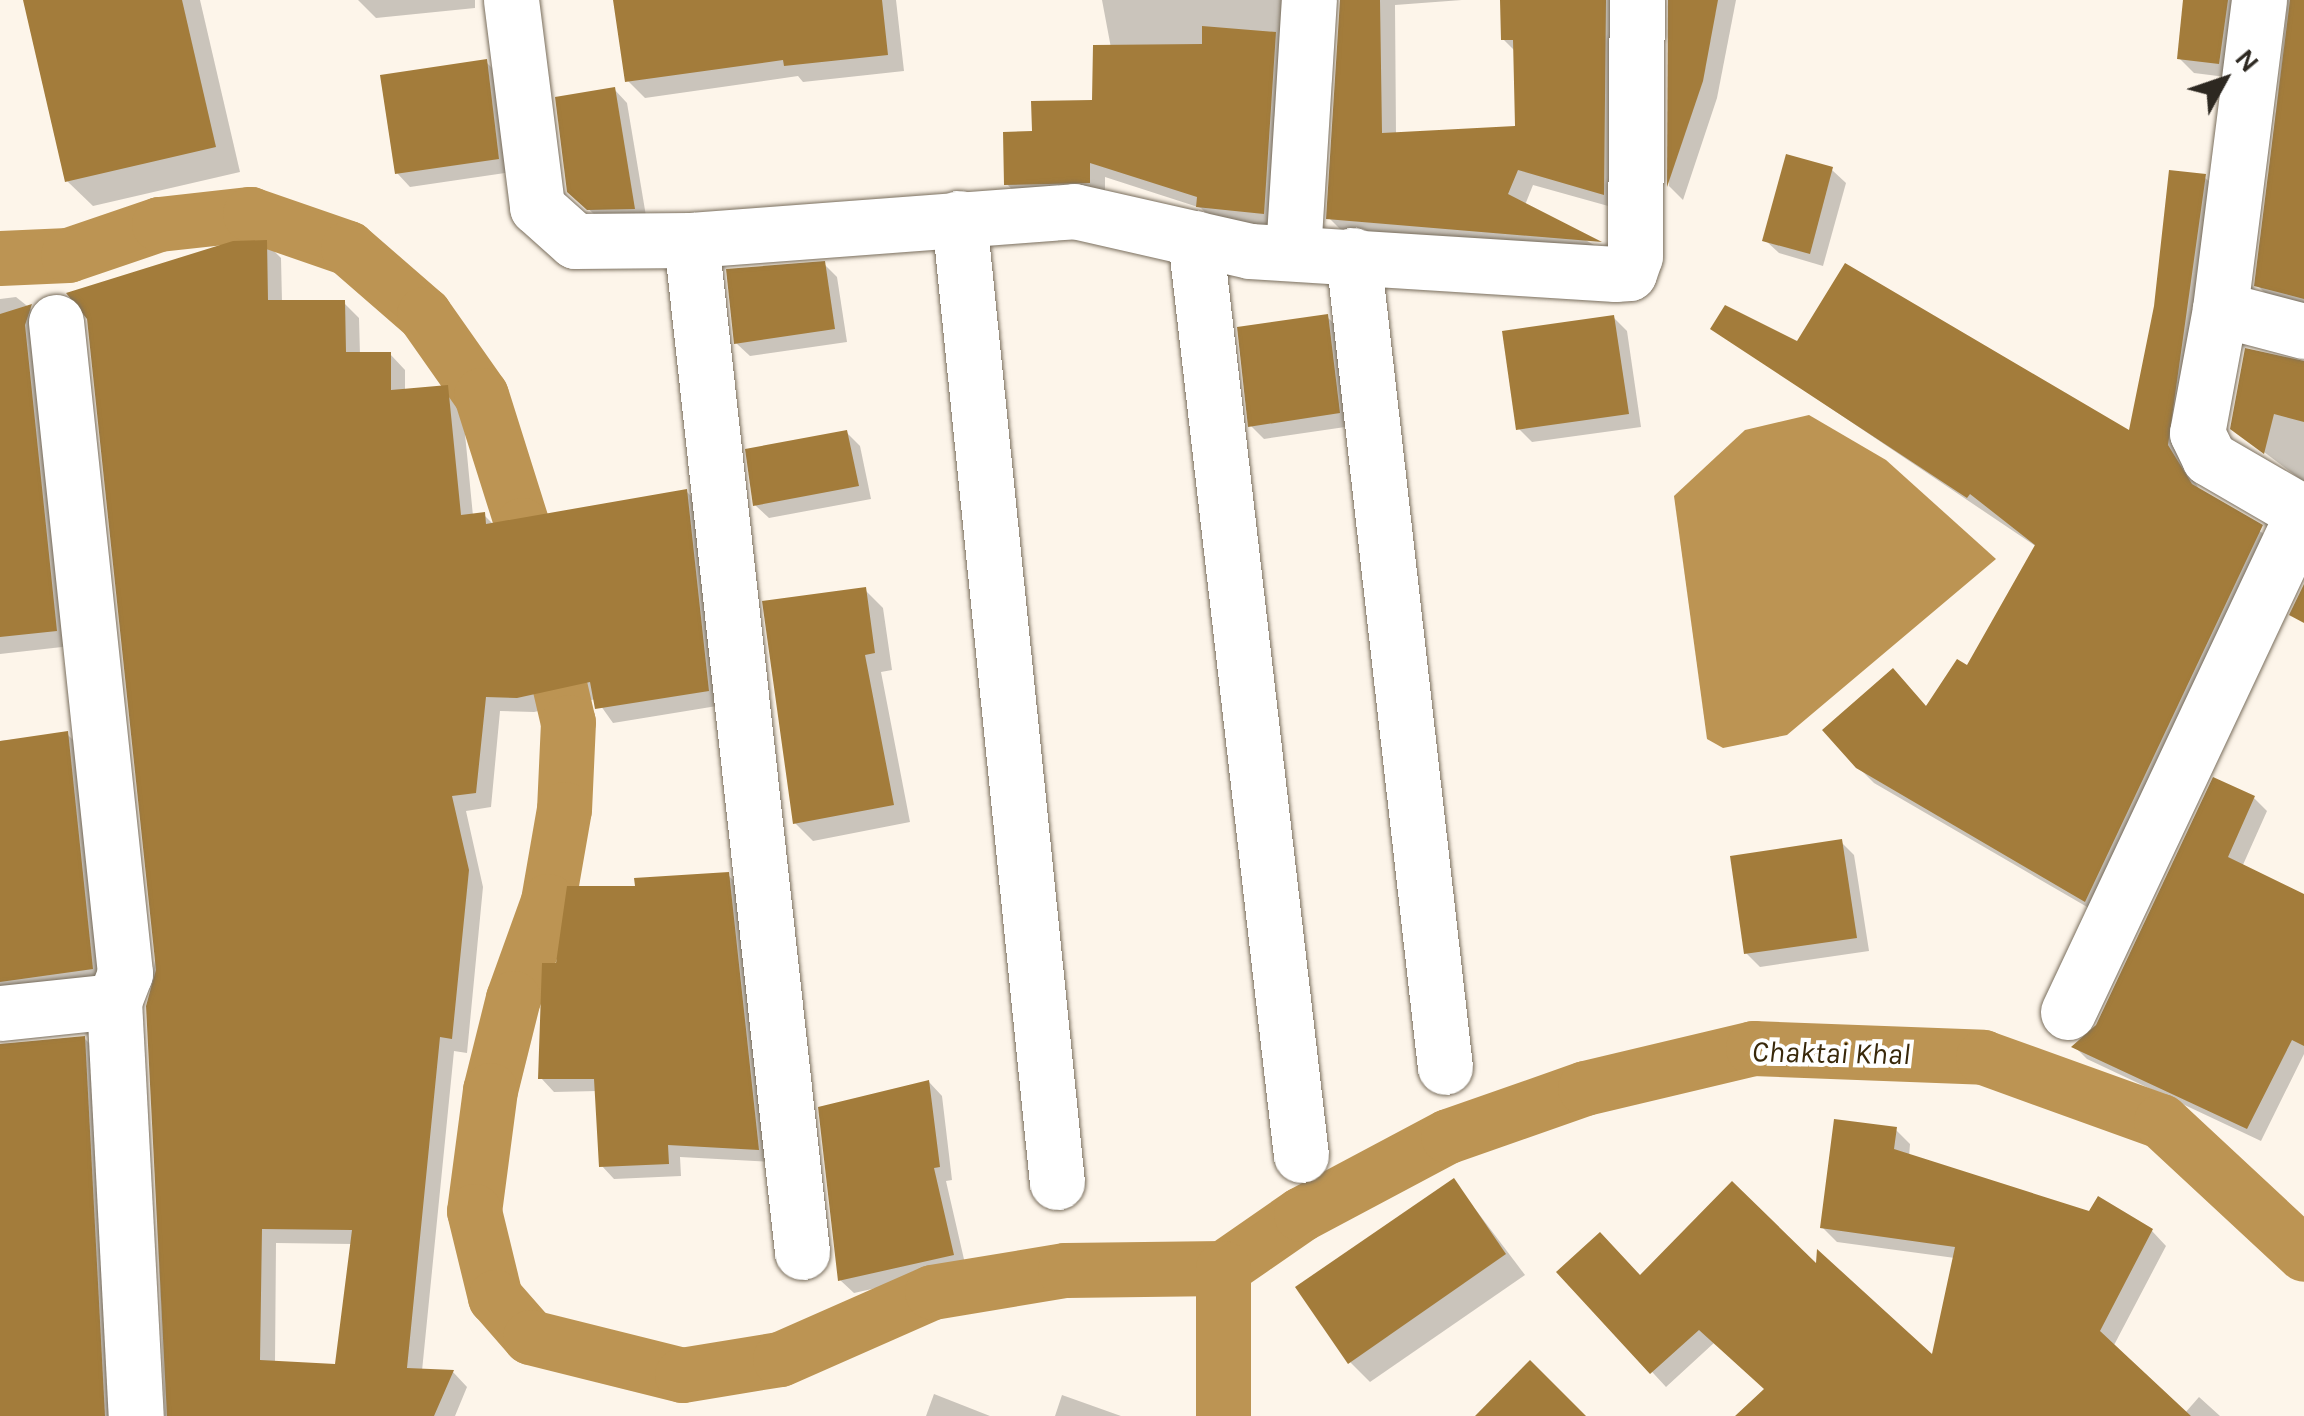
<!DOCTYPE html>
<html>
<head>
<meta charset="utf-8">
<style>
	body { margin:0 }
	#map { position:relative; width:2304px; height:1416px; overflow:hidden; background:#fdf5ea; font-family:Karla,sans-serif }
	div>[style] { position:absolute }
	.water>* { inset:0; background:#bc9453 }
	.shadow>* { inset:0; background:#0003 }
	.canal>* { height:55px; margin:-27.5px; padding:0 27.5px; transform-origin:27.5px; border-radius:27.5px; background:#bc9453 }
	.building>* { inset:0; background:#a37c3b }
	.roads { filter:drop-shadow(0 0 2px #796e5d) drop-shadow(0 0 2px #796e5d) }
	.street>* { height:55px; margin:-27.5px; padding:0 27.5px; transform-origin:27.5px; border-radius:27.5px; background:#fff }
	span { translate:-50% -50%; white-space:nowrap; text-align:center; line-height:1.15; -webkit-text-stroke:8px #fff; paint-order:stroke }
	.water-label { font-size:30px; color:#39280a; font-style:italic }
	.north { position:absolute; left:2174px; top:30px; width:100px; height:100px; -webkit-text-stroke:8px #fff; paint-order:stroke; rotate:50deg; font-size:28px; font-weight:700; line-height:40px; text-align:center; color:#2d2821 }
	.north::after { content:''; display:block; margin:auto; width:35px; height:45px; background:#2d2821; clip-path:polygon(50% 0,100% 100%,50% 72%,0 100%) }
</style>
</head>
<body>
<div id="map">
	<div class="water">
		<div style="clip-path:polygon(1809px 415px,1886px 460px,1996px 559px,1787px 735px,1723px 748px,1707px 739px,1674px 496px,1745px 430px)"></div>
	</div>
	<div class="shadow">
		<div style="clip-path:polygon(25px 0,200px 0,240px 172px,93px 206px,67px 181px)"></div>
		<div style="clip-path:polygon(358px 0,475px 0,475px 8px,376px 18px)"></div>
		<div style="clip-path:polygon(660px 0,896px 0,904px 71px,803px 82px,798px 76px,645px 98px,628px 81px)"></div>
		<div style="clip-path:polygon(1102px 0,1302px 0,1279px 229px,1214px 222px,1201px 208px,1105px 177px,1105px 197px,1022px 200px,1007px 184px,1034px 133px,1094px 103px,1111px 48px)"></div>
		<div style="clip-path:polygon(1342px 0,1462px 0,1395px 5px,1396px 135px,1517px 129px,1516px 52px,1503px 39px,1502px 0,1630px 0,1619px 209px,1533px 185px,1525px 205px,1613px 256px,1345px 234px,1329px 218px)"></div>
		<div style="clip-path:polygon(1671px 0,1736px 0,1717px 98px,1683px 200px,1669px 186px)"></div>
		<div style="clip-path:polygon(2185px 0,2251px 0,2234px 78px,2194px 73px,2179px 58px)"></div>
		<div style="clip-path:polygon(2288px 0,2304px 0,2304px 309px,2272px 300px,2257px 285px)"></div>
		<div style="clip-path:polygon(486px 62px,500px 76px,512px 172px,410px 187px,397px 173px)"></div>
		<div style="clip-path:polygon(614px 89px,627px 103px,647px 222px,603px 222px,584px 205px)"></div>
		<div style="clip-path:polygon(1832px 170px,1846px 183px,1823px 266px,1779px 253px,1765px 240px)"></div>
		<div style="clip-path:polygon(2204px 177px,2220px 192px,2183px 463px,2201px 492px,2276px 542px,2101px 915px,1874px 783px,1858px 767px,1968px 668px,2037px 547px,1713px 329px,2131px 434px)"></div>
		<div style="clip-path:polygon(evenodd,266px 243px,281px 258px,282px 302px,344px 303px,359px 318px,360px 355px,390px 354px,405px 370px,405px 391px,447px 387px,462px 403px,473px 516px,484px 515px,494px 525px,686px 491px,701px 506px,723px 705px,613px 723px,596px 699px,534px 712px,500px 711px,491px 807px,466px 811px,483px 887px,467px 1053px,454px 1051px,422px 1371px,453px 1372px,467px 1387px,455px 1416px,165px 1416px,148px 1006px,266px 243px,276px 1243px,352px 1244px,337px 1367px,275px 1364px,276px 1243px)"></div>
		<div style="clip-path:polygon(824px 264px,837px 277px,847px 342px,750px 356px,736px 343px)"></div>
		<div style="clip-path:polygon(16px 297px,46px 321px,71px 646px,0 654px,0 299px)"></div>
		<div style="clip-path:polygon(1327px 317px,1341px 330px,1352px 426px,1264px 439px,1251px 426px)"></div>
		<div style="clip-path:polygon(1613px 317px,1627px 331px,1641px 427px,1532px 442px,1519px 429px)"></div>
		<div style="clip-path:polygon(2304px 362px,2304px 482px,2232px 428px)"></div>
		<div style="clip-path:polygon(847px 433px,860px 446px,871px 499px,769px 518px,755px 505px)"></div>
		<div style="clip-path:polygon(865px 590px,883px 608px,892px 670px,881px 672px,910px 822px,813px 841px,795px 823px)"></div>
		<div style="clip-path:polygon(67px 734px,82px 749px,107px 983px,0 1001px,0 741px)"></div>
		<div style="clip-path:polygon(2254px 798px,2267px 811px,2242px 867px,2304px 898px,2304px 1054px,2261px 1141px,2087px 1059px,2075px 1047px,2098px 1027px)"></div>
		<div style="clip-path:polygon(1841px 842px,1854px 855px,1869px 951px,1760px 967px,1746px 953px)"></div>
		<div style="clip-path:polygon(728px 875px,741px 888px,771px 1162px,680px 1157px,681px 1176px,614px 1179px,601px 1165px,597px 1091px,554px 1092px,541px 1078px,558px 966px)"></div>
		<div style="clip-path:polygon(84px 1038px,99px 1053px,118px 1416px,0 1416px,0 1044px)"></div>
		<div style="clip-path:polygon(929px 1082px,942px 1096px,952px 1180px,946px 1181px,966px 1268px,854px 1293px,840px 1280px)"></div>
		<div style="clip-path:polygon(1896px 1130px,1910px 1144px,1909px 1157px,2152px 1231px,2166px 1246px,2113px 1347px,2185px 1413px,2199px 1397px,2220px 1416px,1738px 1416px,1767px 1390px,1715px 1342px,1666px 1387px,1560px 1272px,1641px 1278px,1818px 1268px,1934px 1359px,1955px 1258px,1837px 1242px,1823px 1228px)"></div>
		<div style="clip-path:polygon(1454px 1181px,1525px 1275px,1370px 1382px,1350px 1362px)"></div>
		<div style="clip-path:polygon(934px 1394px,990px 1416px,926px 1416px)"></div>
		<div style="clip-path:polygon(1062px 1395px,1121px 1416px,1055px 1416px)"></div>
	</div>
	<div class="canal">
		<div style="left:0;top:258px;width:68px;rotate:-2.5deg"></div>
		<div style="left:68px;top:255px;width:96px;rotate:-18.8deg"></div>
		<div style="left:159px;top:224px;width:92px;rotate:-6.3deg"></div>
		<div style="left:250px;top:214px;width:104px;rotate:19.1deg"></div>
		<div style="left:348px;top:248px;width:101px;rotate:41deg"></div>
		<div style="left:424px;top:314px;width:99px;rotate:54.9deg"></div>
		<div style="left:481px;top:395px;width:136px;rotate:72.5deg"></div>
		<div style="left:522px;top:525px;width:202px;rotate:76.9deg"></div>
		<div style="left:568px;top:722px;width:87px;rotate:92.6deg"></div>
		<div style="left:564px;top:809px;width:93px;rotate:99.9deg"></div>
		<div style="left:548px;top:901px;width:103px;rotate:109.8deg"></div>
		<div style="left:513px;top:998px;width:95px;rotate:104deg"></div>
		<div style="left:490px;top:1090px;width:122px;rotate:97.5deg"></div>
		<div style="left:474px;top:1211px;width:89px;rotate:76.3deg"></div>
		<div style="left:495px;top:1297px;width:53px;rotate:48.8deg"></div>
		<div style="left:530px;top:1337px;width:157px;rotate:14deg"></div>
		<div style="left:682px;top:1375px;width:99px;rotate:-9.3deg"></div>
		<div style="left:780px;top:1359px;width:166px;rotate:-23.8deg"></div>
		<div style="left:932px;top:1292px;width:135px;rotate:-9.4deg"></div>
		<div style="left:1065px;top:1270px;width:158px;rotate:-0.7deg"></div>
		<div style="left:1223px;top:1268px;width:95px;rotate:-34.7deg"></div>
		<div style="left:1301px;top:1214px;width:166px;rotate:-28deg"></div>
		<div style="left:1448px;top:1136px;width:145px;rotate:-19.3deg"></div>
		<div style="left:1585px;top:1088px;width:173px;rotate:-13.4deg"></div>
		<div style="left:1753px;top:1048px;width:230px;rotate:2.2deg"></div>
		<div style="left:1983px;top:1057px;width:189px;rotate:19.8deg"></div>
		<div style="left:2161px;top:1121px;width:195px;rotate:42.9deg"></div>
		<div style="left:1223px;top:1416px;width:148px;rotate:-90deg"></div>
	</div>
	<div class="building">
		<div style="clip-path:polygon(23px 0,182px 0,216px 147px,65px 182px)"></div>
		<div style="clip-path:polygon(613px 0,882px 0,888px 55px,784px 66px,783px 60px,625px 82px)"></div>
		<div style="clip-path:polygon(1340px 0,1380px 0,1382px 133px,1515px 126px,1513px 40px,1501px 40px,1500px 0,1606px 0,1604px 195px,1518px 170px,1508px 194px,1602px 242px,1326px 219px)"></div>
		<div style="clip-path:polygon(1668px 0,1718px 0,1703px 81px,1667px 187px)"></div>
		<div style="clip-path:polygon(2183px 0,2228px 0,2219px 64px,2177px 59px)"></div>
		<div style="clip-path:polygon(2290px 0,2304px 0,2304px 299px,2254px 286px)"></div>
		<div style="clip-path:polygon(1202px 26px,1276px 32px,1264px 214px,1196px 207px,1197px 197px,1090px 163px,1090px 183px,1004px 185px,1003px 132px,1032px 131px,1031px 101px,1092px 100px,1093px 45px,1202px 44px)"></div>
		<div style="clip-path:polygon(487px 59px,499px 159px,395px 174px,380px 75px)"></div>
		<div style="clip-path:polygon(615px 87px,635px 209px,587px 210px,567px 192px,555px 97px)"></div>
		<div style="clip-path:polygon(1786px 154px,1833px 167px,1810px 254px,1762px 241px)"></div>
		<div style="clip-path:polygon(2169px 170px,2206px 174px,2168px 445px,2192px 484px,2263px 525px,2085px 902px,1856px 768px,1822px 730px,1893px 668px,1926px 706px,1957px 659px,1967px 665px,2035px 545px,1970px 494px,1967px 498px,1710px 329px,1725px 305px,1797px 341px,1845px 263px,2129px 430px,2154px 306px)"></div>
		<div style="clip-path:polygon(evenodd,267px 240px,268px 300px,345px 300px,346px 352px,391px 352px,391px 390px,448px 385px,461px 515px,485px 512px,486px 524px,687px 489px,709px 691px,595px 709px,590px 682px,517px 698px,486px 697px,476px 793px,452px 796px,469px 870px,452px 1039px,440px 1037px,407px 1368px,454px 1370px,434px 1416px,167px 1416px,146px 1006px,156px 970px,87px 319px,66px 293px,233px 241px,267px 240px,262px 1229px,352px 1230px,335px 1364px,260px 1360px,262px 1229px)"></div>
		<div style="clip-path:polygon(825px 261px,835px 329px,734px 344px,726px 269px)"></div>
		<div style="clip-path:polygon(32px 304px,25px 325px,57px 631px,0 637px,0 314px)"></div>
		<div style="clip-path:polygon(1328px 314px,1340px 413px,1248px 427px,1237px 327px)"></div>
		<div style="clip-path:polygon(1614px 315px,1629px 414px,1516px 430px,1502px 331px)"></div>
		<div style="clip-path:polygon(2245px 348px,2304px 361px,2304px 422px,2274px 414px,2264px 454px,2230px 429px)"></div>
		<div style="clip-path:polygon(847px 430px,859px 486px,753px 506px,745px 449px)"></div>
		<div style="clip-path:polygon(2304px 584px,2304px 623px,2289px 615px)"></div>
		<div style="clip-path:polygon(866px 587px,875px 653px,865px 655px,894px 805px,793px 824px,762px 601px)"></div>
		<div style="clip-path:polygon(68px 731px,93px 969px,0 982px,0 741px)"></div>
		<div style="clip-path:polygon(2213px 777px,2255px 796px,2228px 857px,2304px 894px,2304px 1046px,2292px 1040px,2247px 1129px,2071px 1047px,2096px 1025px)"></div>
		<div style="clip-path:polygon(1842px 839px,1857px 938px,1744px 954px,1730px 856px)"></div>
		<div style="clip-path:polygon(729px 872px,759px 1150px,668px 1145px,669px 1164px,599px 1167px,594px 1079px,538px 1079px,542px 963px,556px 963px,567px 886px,635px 886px,634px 878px)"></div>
		<div style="clip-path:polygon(85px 1036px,105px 1416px,0 1416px,0 1044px)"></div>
		<div style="clip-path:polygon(929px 1080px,940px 1167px,934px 1168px,954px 1255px,838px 1281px,818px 1107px)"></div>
		<div style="clip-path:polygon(1834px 1119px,1897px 1127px,1894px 1149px,2089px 1211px,2098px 1196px,2153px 1229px,2100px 1331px,2191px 1416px,1735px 1416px,1764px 1389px,1699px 1330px,1650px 1374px,1556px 1272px,1600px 1232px,1640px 1275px,1732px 1181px,1816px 1263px,1817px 1249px,1932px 1354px,1955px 1247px,1820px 1228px)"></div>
		<div style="clip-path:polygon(1454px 1178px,1506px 1254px,1348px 1364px,1295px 1287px)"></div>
		<div style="clip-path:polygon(1530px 1360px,1586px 1416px,1475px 1416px)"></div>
	</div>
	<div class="roads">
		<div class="street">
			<div style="left:511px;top:0;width:209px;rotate:82.8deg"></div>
			<div style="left:537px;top:207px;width:51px;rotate:41.8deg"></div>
			<div style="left:575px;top:241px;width:116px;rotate:-0.5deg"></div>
			<div style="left:691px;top:240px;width:384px;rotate:-4.3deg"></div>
			<div style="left:1074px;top:211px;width:180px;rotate:12.8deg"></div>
			<div style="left:1250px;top:251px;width:366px;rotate:3.6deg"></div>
			<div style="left:1615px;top:274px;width:14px;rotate:-4deg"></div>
			<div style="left:1629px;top:273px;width:18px;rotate:-71deg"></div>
			<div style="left:1635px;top:256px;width:256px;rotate:-89.6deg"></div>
			<div style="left:2259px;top:0;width:311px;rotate:97.2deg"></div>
			<div style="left:2220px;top:309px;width:126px;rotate:100.5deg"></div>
			<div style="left:2197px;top:433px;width:28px;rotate:64deg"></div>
			<div style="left:2209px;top:458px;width:110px;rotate:30.1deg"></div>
			<div style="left:959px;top:218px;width:969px;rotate:84.2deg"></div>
			<div style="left:1195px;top:238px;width:923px;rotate:83.41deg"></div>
			<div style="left:691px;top:240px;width:1018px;rotate:83.74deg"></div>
			<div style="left:1293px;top:252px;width:253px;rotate:-86.4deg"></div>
			<div style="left:1353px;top:255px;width:817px;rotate:83.54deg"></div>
			<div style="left:2220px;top:309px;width:87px;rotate:14.7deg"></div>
			<div style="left:56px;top:322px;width:655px;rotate:83.95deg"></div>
			<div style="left:125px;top:973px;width:30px;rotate:111deg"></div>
			<div style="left:2068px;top:1012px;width:552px;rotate:-64.78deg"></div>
			<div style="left:0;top:1013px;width:115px;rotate:-6deg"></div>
			<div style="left:114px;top:1001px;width:416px;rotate:87deg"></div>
		</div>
	</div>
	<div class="water-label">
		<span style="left:1831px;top:1053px;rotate:1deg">Chaktai Khal</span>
	</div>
	<div class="north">N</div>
</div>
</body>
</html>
